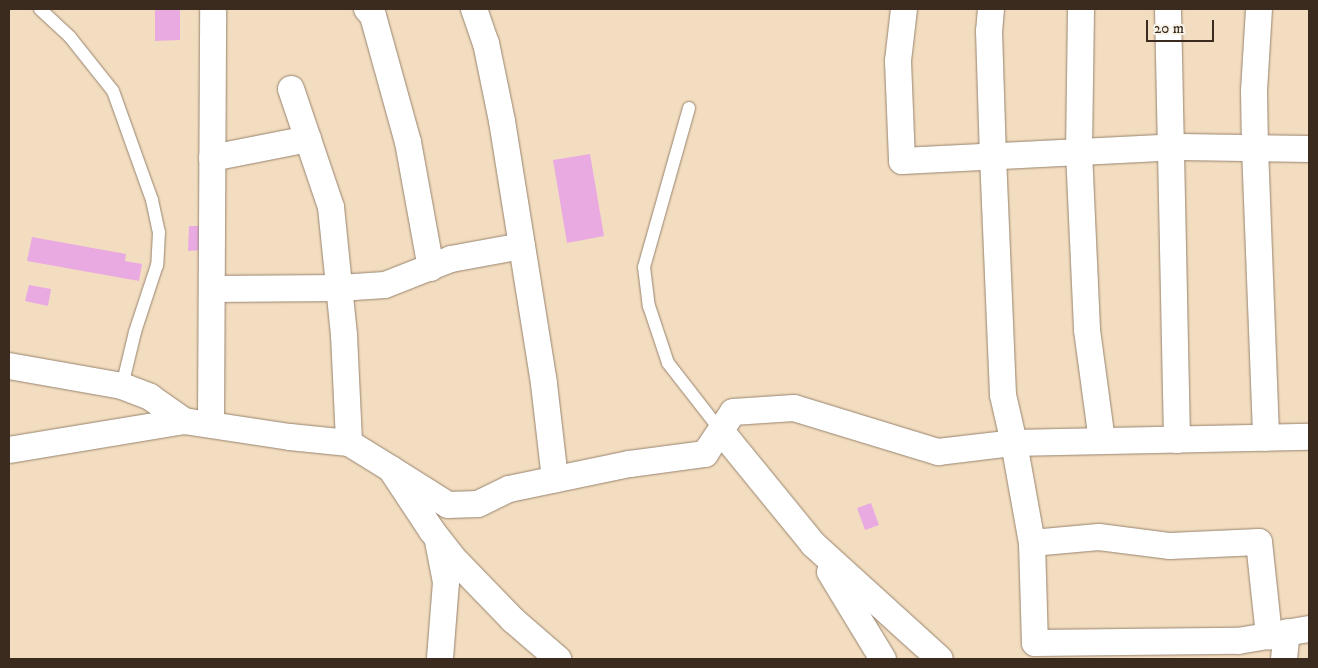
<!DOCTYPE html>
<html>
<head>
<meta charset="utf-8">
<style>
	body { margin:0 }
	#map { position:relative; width:1318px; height:668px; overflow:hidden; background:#f3ddc0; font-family:"IM FELL DW Pica",serif }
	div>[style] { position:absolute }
	.building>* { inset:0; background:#e9aae2 }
	.roads { filter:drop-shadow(0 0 1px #97846f) drop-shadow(0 0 1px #97846f) }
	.lane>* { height:12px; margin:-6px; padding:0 6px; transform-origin:6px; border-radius:6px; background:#fff }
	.street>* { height:26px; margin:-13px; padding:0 13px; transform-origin:13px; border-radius:13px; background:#fff }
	span { translate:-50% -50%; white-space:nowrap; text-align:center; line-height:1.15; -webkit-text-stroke:5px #f7f3e8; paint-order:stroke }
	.frame { position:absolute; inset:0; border:10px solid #3b2a1e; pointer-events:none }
	.scale { position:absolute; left:1146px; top:20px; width:68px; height:22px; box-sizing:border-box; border:2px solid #3b2a1e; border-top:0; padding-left:6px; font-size:15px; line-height:18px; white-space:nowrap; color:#3b2a1e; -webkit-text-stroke:4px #f7f3e8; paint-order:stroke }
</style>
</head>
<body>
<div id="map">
	<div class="building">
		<div style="clip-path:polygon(155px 9px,180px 9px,180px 40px,155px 41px)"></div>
		<div style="clip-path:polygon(590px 154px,604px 236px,567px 243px,553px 160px)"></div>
		<div style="clip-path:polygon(189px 226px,201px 226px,201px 250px,188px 251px)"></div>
		<div style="clip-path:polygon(32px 237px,126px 254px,125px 261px,142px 264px,139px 281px,27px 261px)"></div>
		<div style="clip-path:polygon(29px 285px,51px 289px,48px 306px,25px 301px)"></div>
		<div style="clip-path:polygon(871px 503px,879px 525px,865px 530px,857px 508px)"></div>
	</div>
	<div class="roads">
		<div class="lane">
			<div style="left:40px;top:9px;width:41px;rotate:43deg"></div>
			<div style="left:70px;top:37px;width:69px;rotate:51.5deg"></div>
			<div style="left:113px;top:91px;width:116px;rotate:70.3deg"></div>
			<div style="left:152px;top:200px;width:33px;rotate:78deg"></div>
			<div style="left:159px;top:232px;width:33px;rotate:93deg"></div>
			<div style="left:157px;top:265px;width:71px;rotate:108.2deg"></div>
			<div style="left:135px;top:332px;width:56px;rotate:103.5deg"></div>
			<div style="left:689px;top:108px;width:165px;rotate:105.8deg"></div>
			<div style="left:644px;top:267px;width:39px;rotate:83deg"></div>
			<div style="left:649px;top:306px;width:60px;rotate:71.6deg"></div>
			<div style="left:668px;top:363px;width:86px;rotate:52.1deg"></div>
		</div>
		<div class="street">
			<div style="left:367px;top:9px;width:9px;rotate:49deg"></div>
			<div style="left:373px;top:16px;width:131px;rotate:74.5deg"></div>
			<div style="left:408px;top:142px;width:128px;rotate:79.7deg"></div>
			<div style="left:474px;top:9px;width:36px;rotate:71deg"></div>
			<div style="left:486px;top:43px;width:80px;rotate:78.4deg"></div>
			<div style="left:502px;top:121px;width:266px;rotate:80.9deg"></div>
			<div style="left:544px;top:384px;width:96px;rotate:83.4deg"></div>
			<div style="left:904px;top:9px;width:52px;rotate:96.6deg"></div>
			<div style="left:898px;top:61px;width:100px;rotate:87.7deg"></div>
			<div style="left:902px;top:161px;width:278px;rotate:-2.9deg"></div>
			<div style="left:1180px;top:147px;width:129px;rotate:0.9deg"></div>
			<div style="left:991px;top:9px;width:22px;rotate:95deg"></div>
			<div style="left:989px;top:31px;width:125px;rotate:88.2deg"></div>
			<div style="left:993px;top:156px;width:239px;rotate:87.6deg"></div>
			<div style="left:1003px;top:395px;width:49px;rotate:77.1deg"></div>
			<div style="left:1014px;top:443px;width:102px;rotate:79.8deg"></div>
			<div style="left:1032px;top:543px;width:100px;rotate:88.3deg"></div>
			<div style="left:1035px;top:643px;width:203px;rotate:-0.6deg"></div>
			<div style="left:1238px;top:641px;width:72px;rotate:-9.6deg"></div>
			<div style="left:1081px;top:9px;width:143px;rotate:90.8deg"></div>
			<div style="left:1079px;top:152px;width:178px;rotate:87.4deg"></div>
			<div style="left:1087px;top:330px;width:112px;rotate:82.3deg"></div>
			<div style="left:1168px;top:9px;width:431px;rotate:88.8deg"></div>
			<div style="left:1259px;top:9px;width:82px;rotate:93.5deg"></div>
			<div style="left:1254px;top:91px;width:57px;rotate:89deg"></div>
			<div style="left:1255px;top:148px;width:290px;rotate:87.8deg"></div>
			<div style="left:291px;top:89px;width:125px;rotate:71.3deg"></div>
			<div style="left:331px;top:207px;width:129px;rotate:84.2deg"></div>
			<div style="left:344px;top:335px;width:108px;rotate:87.3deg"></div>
			<div style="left:212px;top:158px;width:98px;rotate:-11.2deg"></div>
			<div style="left:212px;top:289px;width:127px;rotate:-0.5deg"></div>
			<div style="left:339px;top:288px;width:46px;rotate:-3.7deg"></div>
			<div style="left:385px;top:285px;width:71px;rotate:-21.5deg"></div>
			<div style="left:451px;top:259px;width:72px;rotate:-10.4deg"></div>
			<div style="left:9px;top:366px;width:115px;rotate:10deg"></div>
			<div style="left:122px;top:386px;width:30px;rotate:21deg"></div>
			<div style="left:150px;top:397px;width:42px;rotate:35.2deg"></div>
			<div style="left:184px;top:421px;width:107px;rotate:8.6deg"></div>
			<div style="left:290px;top:437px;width:59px;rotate:5.8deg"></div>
			<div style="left:349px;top:443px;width:49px;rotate:31.8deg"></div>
			<div style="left:391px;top:469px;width:74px;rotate:56.5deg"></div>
			<div style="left:432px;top:531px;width:33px;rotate:52deg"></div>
			<div style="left:452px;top:557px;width:88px;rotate:45.9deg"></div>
			<div style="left:513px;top:620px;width:60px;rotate:40.9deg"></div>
			<div style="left:211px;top:423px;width:414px;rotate:-89.7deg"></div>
			<div style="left:721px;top:431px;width:146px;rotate:50.8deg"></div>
			<div style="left:813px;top:544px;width:171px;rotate:42.2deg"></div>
			<div style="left:9px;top:450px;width:177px;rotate:-9.4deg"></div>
			<div style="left:391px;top:469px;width:67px;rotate:32.3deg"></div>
			<div style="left:448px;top:505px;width:30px;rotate:-2deg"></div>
			<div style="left:478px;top:504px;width:34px;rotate:-26deg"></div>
			<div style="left:509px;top:489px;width:124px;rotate:-11.7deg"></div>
			<div style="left:630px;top:464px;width:76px;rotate:-7.6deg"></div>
			<div style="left:705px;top:454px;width:50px;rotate:-56.3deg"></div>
			<div style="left:733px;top:412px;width:61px;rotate:-3.8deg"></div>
			<div style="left:794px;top:408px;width:151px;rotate:17deg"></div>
			<div style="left:938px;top:452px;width:77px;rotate:-6.8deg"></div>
			<div style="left:1014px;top:443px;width:295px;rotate:-1.2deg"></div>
			<div style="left:438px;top:541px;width:42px;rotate:79deg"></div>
			<div style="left:446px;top:582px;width:77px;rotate:94.5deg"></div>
			<div style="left:1032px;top:543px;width:67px;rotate:-5.1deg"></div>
			<div style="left:1099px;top:537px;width:72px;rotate:7.2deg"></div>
			<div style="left:1170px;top:546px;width:89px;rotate:-2.6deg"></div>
			<div style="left:1259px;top:542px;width:95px;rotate:83.9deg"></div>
			<div style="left:830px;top:572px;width:102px;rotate:58.7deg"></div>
			<div style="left:1284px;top:659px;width:27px;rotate:-84deg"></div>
		</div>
	</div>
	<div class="frame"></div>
	<div class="scale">20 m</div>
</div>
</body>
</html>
